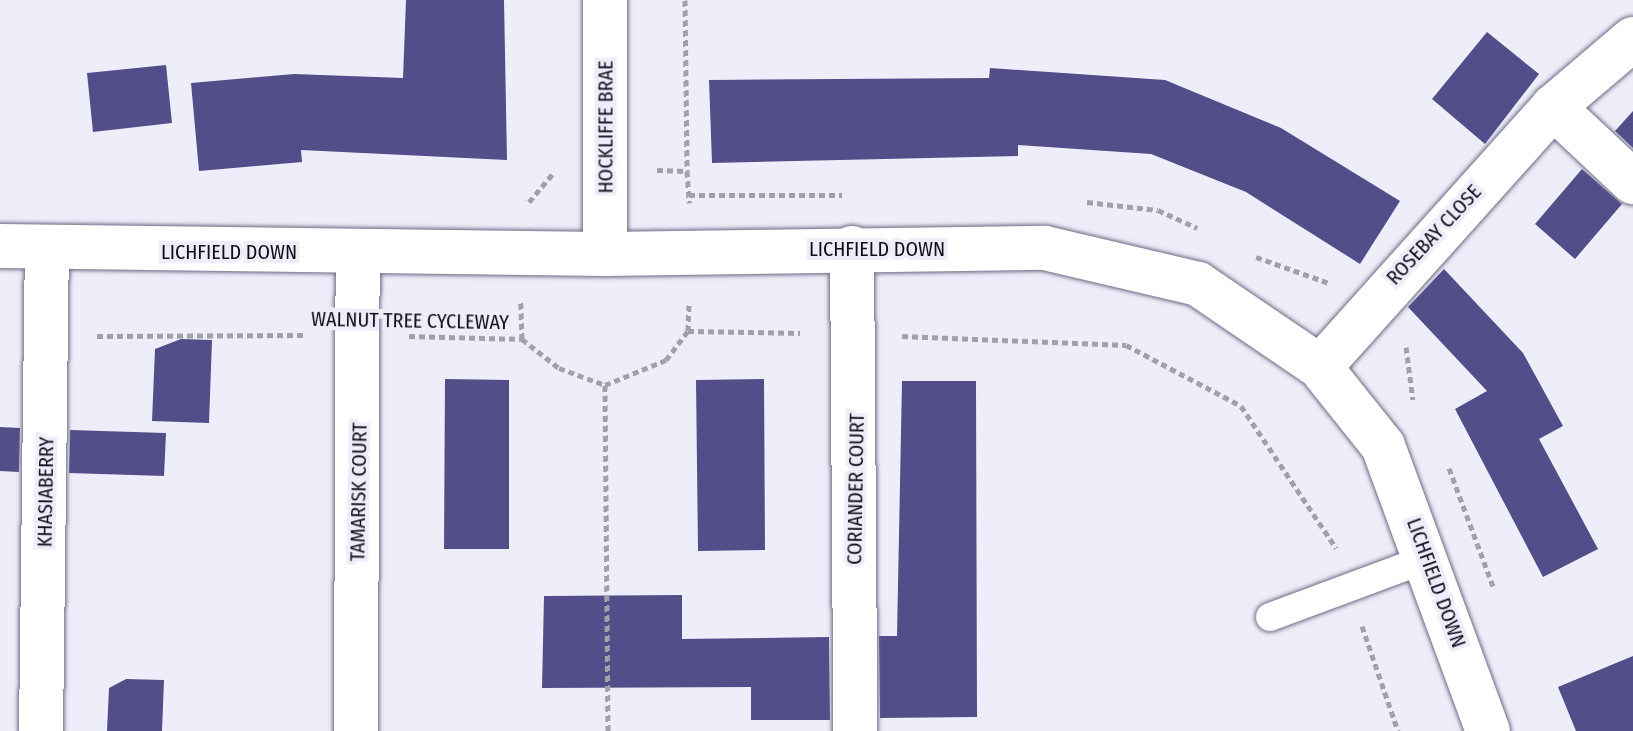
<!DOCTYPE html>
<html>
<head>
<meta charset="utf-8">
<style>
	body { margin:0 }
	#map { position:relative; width:1633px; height:731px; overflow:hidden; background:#eeeefa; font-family:"Fira Sans Condensed",sans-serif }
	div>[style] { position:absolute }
	.building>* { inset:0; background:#534e89 }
	.path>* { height:5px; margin-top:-2.5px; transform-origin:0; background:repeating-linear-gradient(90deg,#a1a1ac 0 6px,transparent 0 10px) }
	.roads { filter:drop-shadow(0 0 2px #6c6b85) drop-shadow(0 0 2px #6c6b85) }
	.lane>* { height:28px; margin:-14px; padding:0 14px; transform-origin:14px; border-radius:14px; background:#fff }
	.street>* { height:44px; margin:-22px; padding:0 22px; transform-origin:22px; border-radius:22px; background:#fff }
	span { translate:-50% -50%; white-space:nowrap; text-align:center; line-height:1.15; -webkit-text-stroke:8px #eeeefa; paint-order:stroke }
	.street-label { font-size:20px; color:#0f0f18 }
</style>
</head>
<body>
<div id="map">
	<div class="building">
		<div style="clip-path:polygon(406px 0,504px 0,507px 160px,301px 150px,302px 162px,199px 171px,191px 83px,294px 74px,403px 78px)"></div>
		<div style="clip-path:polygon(1487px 32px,1539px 74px,1485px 144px,1432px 99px)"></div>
		<div style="clip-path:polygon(166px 65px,172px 123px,93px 132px,87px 73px)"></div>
		<div style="clip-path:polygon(990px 68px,1165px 80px,1281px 128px,1400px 201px,1360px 264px,1246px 192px,1151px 154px,1018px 145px,1018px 156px,712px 163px,709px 80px,989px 78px)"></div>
		<div style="clip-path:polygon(1633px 111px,1633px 148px,1615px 131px)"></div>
		<div style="clip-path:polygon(1582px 169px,1622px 204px,1575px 259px,1535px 224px)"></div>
		<div style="clip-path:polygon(1444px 269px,1523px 353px,1563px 426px,1539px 439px,1598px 549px,1543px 577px,1455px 409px,1487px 391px,1408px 307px)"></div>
		<div style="clip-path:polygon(181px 339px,212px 340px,209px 423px,152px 421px,155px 349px)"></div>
		<div style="clip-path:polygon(445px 379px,509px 380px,509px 549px,444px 549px)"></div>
		<div style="clip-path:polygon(764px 379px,765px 550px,698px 551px,696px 380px)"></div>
		<div style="clip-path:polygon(902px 381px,976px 381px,977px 717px,880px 718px,879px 636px,897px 636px)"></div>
		<div style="clip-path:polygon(0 427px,20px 428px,19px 472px,0 471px)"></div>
		<div style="clip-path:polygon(70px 430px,166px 433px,164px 476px,69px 473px)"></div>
		<div style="clip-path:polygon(682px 595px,682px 639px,829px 637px,830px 720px,751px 720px,751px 687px,542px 688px,544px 596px)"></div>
		<div style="clip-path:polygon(1633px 656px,1633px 731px,1576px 731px,1558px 687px)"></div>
		<div style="clip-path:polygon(126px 679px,164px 680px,162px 731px,107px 731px,109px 688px)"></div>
	</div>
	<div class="path">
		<div style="left:685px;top:0;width:171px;rotate:89.3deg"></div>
		<div style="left:657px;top:170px;width:30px;rotate:2deg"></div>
		<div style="left:687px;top:171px;width:32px;rotate:86deg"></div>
		<div style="left:689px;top:195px;width:153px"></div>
		<div style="left:529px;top:202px;width:38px;rotate:-50deg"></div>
		<div style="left:1087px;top:202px;width:71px;rotate:6.4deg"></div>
		<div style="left:1158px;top:210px;width:43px;rotate:24.8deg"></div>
		<div style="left:1256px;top:257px;width:77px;rotate:19.6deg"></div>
		<div style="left:688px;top:331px;width:112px;rotate:1deg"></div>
		<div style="left:97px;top:336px;width:210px;rotate:-0.3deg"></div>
		<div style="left:409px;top:336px;width:113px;rotate:1.5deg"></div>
		<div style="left:522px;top:339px;width:38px;rotate:-92deg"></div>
		<div style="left:902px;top:336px;width:224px;rotate:2.3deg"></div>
		<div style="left:1126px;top:345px;width:130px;rotate:27.9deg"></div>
		<div style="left:1241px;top:406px;width:171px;rotate:56.2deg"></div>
		<div style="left:522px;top:339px;width:47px;rotate:38.1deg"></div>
		<div style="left:559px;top:368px;width:49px;rotate:20.3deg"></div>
		<div style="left:1406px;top:347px;width:53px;rotate:82.5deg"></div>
		<div style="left:1449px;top:468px;width:126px;rotate:69.6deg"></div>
		<div style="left:1362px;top:626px;width:111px;rotate:71.1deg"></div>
		<div style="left:608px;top:731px;width:346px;rotate:-90.5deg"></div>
		<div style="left:605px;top:385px;width:66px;rotate:-22.3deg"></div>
		<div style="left:666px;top:360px;width:36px;rotate:-53deg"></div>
		<div style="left:688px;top:331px;width:26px;rotate:-88deg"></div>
	</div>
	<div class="roads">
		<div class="lane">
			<div style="left:1270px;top:617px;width:170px;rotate:-20.4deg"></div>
		</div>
		<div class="street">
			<div style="left:1553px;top:107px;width:110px;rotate:43.2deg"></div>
			<div style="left:0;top:246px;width:605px;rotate:0.76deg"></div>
			<div style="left:605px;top:254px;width:440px;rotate:-0.8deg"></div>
			<div style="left:1045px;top:248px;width:157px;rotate:13.2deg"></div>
			<div style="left:1198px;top:284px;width:148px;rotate:34.2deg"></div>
			<div style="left:1320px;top:367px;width:101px;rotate:51.4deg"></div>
			<div style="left:1383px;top:446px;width:304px;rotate:69.8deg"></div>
			<div style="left:852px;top:248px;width:483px;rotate:89.6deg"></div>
			<div style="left:605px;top:254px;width:254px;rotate:-90deg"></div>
			<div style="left:1320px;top:367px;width:349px;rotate:-48.1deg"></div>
			<div style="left:1553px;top:107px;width:105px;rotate:-40.4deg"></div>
			<div style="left:41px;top:731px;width:478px;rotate:-89.3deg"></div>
			<div style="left:356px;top:731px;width:479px;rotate:-89.8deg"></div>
		</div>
	</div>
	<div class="street-label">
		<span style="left:606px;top:127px;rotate:-90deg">HOCKLIFFE BRAE</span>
		<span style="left:1434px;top:235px;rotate:-47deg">ROSEBAY CLOSE</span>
		<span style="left:877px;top:249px">LICHFIELD DOWN</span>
		<span style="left:229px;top:252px">LICHFIELD DOWN</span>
		<span style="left:410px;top:321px;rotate:1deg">WALNUT TREE CYCLEWAY</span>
		<span style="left:856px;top:489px;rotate:-89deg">CORIANDER COURT</span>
		<span style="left:46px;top:492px;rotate:-89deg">KHASIABERRY</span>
		<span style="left:359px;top:492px;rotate:-89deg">TAMARISK COURT</span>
		<span style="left:1436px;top:583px;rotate:70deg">LICHFIELD DOWN</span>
	</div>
</div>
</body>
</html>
